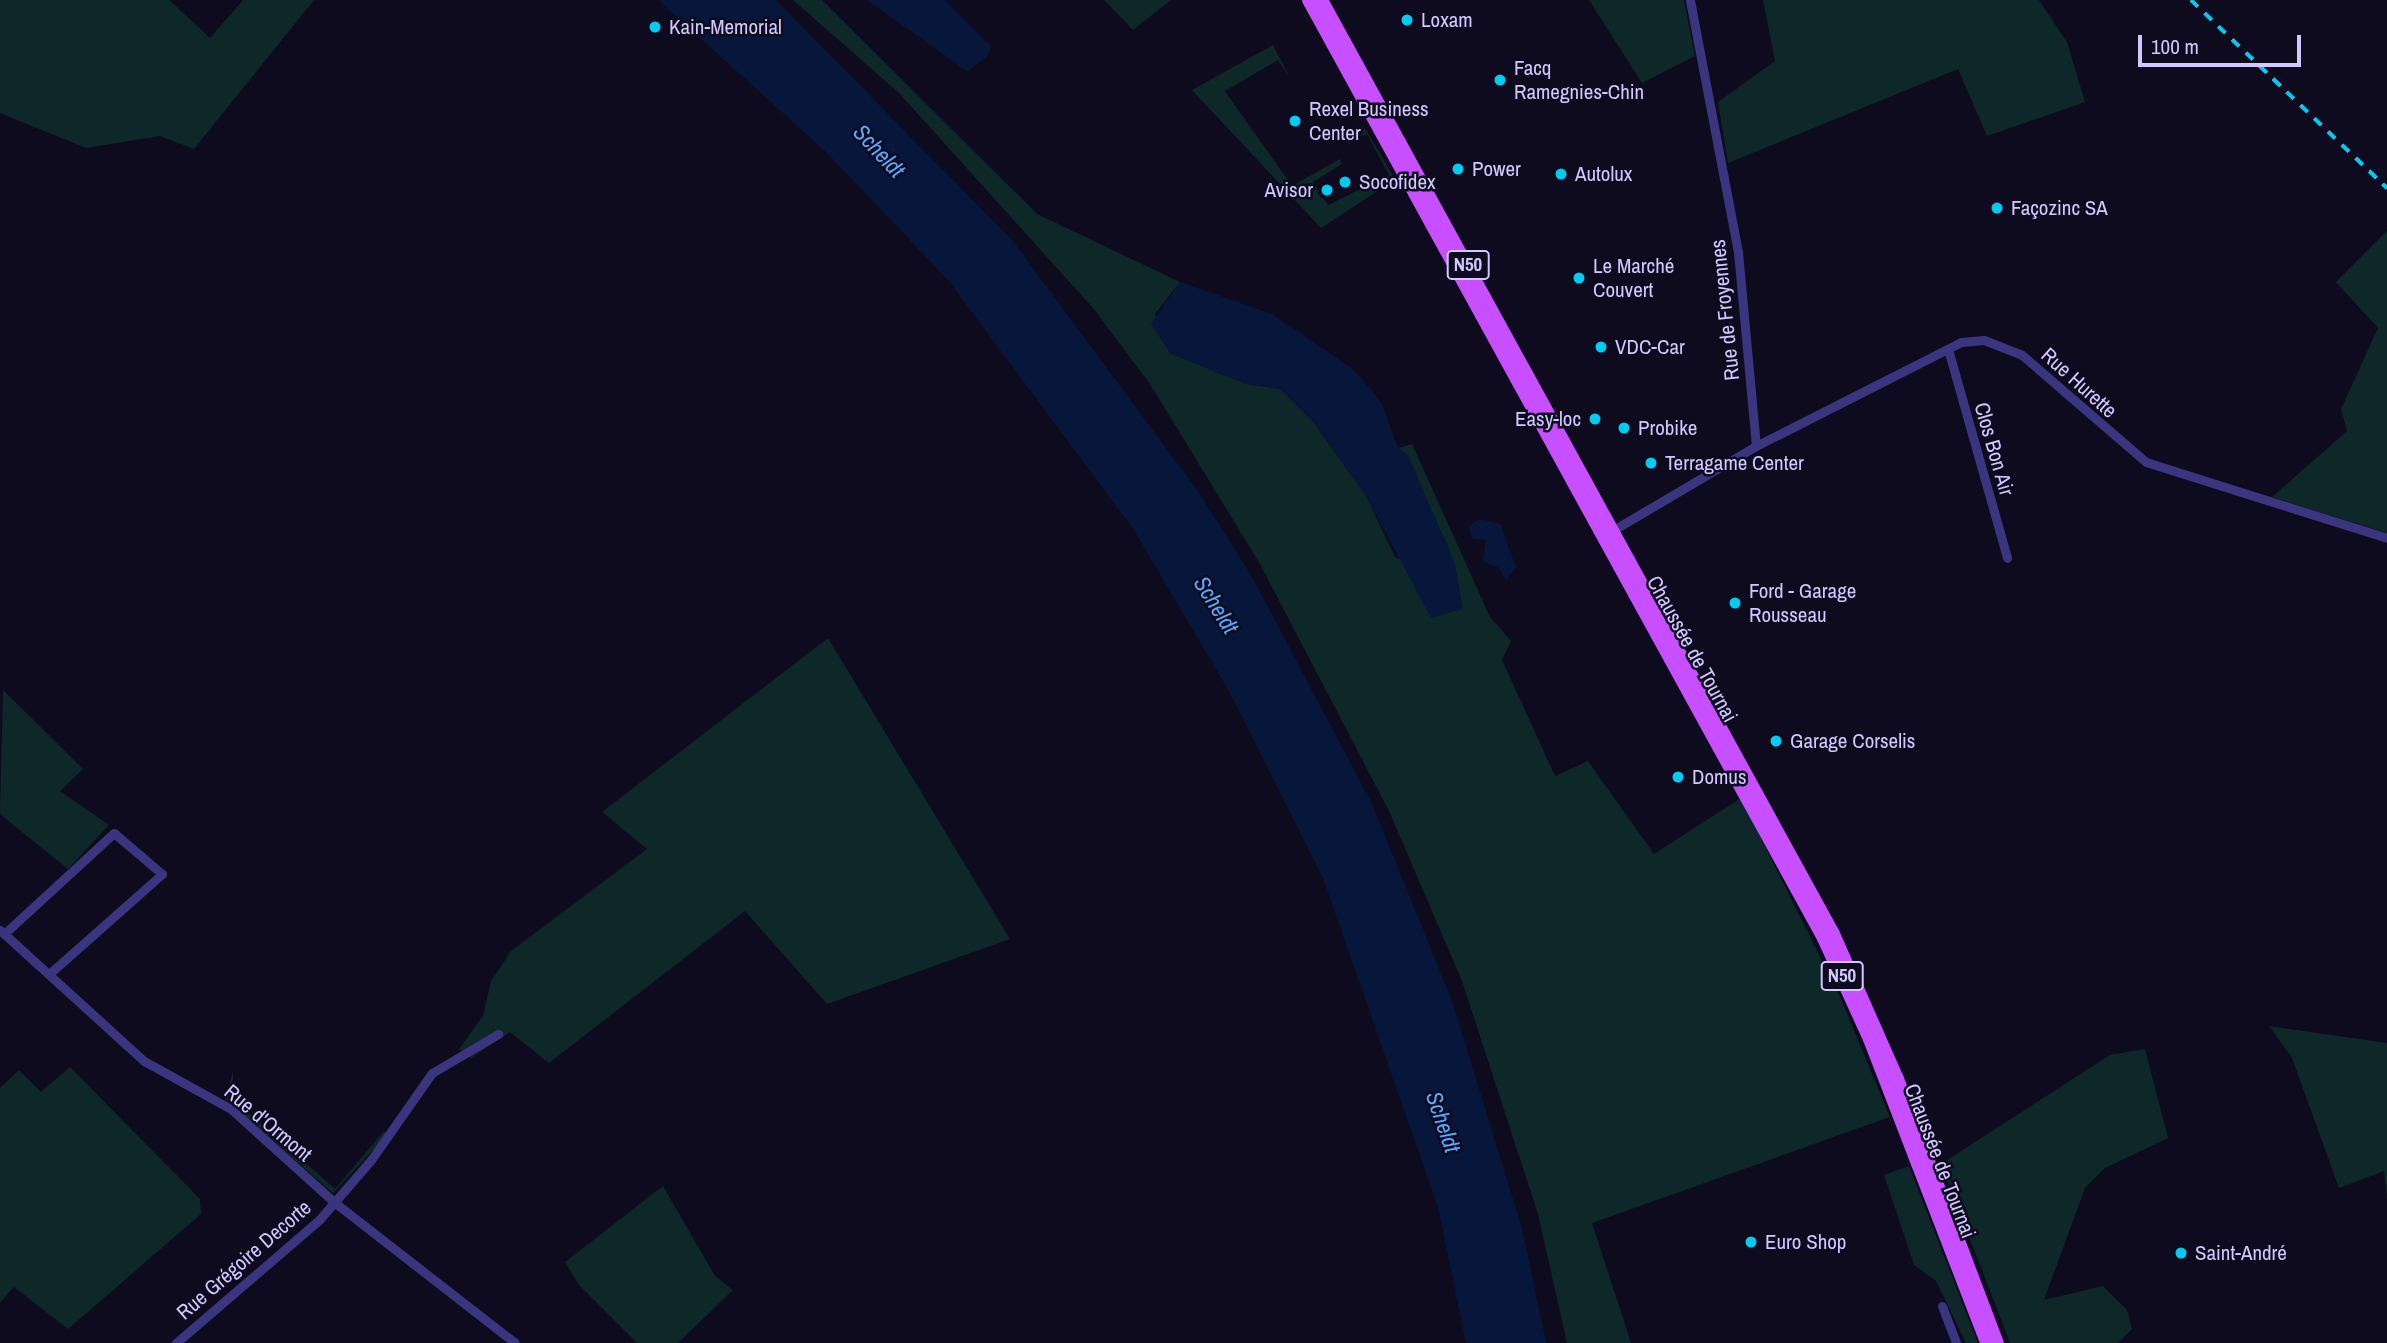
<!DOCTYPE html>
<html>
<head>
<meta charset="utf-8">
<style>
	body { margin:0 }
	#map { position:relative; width:2387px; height:1343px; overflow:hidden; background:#0f0b1e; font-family:"Archivo Narrow",sans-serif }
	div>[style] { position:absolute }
	.green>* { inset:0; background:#0e2728 }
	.water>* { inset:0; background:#07173b }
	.minor>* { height:9px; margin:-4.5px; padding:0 4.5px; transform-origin:4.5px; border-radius:4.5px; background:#3b347f }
	.primary>* { height:14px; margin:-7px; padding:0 7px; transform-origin:7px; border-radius:7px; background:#c84fff }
	.rail>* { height:3.5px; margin-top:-1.75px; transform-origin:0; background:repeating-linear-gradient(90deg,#00ccf3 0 10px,transparent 0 19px) }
	.dots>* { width:19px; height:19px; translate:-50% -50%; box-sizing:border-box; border:4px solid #0f0b1e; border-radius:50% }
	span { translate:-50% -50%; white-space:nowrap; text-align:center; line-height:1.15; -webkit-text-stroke:5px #0f0b1e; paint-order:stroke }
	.shield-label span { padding:2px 5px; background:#0f0b1e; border:2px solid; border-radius:5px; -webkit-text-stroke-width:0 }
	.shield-label { font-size:19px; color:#d1c8ff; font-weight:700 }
	.poi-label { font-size:21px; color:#d1c8ff }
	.left { translate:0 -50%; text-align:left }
	.right { translate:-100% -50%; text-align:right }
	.street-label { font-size:21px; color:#d1c8ff }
	.water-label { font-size:23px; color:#56a7ff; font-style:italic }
	.scale { position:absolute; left:2138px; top:35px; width:163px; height:32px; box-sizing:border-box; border:4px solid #d1c8ff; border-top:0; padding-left:9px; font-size:21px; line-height:24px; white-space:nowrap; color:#d1c8ff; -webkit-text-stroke:5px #0f0b1e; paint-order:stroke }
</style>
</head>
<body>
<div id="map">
	<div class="green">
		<div style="clip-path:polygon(0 0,169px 0,210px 38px,243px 0,314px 0,194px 149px,160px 136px,86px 148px,0 113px)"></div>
		<div style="clip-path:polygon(793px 0,822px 0,1037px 214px,1180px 282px,1155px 314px,1170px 353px,1246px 384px,1280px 389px,1313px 422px,1366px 496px,1395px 557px,1460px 586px,1453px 581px,1448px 546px,1398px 448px,1412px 444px,1490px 617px,1511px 641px,1502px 660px,1555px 776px,1588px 761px,1654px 854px,1741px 798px,1841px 999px,1890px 1117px,1592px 1223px,1631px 1343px,1567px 1343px,1538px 1214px,1462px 981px,1389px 811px,1260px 564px,1150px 384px,1093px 308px,899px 93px)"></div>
		<div style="clip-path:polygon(1104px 0,1171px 0,1133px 30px)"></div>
		<div style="clip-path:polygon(1589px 0,1684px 0,1695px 56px,1642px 83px)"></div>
		<div style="clip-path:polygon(1763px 0,2039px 0,2067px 42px,2085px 102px,1987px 136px,1958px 69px,1728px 163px,1718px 102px,1775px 61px)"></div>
		<div style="clip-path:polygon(1273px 45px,1290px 78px,1278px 60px,1225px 91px,1292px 186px,1340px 159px,1342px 164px,1313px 182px,1328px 205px,1389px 175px,1367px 134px,1359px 137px,1365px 128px,1392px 174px,1393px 181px,1321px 228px,1192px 90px)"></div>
		<div style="clip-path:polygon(2387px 231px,2387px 533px,2272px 497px,2347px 431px,2341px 409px,2378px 328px,2336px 282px)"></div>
		<div style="clip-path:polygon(828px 638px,1010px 939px,827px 1004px,745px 911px,549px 1063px,510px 1032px,471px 1058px,459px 1049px,483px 1016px,491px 981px,511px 951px,647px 849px,602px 812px)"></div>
		<div style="clip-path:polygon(3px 690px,83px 769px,60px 791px,109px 825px,68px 869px,0 814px)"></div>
		<div style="clip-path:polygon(2269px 1026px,2387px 1043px,2387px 1200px,2384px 1171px,2339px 1188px,2292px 1058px)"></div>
		<div style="clip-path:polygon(2145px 1049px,2168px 1138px,2105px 1168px,2085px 1188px,2044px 1300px,2103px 1286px,2127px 1310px,2132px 1329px,2118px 1343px,2010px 1343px,1941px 1164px,2110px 1055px)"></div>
		<div style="clip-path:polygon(70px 1067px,200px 1199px,201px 1214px,68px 1329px,14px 1287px,0 1303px,0 1088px,19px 1070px,41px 1092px)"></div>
		<div style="clip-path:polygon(233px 1071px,233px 1094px,242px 1107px,335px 1189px,384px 1131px,388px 1134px,333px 1193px,225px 1099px)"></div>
		<div style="clip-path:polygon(1909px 1166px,1973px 1330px,1978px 1343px,1966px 1343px,1936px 1281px,1914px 1265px,1884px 1175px)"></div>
		<div style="clip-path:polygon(663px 1186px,715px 1276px,733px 1290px,678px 1343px,637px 1343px,579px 1285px,565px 1262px)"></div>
	</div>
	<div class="water">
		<div style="clip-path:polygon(658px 0,776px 0,1012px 240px,1197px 490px,1251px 575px,1372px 804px,1453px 1004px,1523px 1232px,1546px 1343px,1466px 1343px,1438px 1207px,1323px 878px,1229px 691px,1134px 530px,948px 280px,825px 151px)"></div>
		<div style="clip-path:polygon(867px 0,945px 0,991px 46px,987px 57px,967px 71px)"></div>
		<div style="clip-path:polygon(1180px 282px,1272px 314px,1354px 370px,1381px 402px,1398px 448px,1408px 455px,1455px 564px,1463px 609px,1431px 618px,1366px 496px,1313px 422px,1280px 389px,1246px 384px,1170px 353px,1151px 324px)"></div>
		<div style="clip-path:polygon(1480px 519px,1500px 524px,1516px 568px,1506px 580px,1499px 568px,1483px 561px,1486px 540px,1472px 538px,1469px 526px)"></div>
	</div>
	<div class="minor">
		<div style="left:1948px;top:349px;width:217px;rotate:74.2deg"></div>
		<div style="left:1756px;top:446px;width:230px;rotate:-26.9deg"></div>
		<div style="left:1961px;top:342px;width:23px;rotate:-5deg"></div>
		<div style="left:1984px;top:340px;width:41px;rotate:21.5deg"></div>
		<div style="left:2022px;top:355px;width:164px;rotate:40.8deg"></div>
		<div style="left:2146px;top:462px;width:253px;rotate:17.5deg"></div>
		<div style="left:1610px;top:532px;width:169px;rotate:-30.5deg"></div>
		<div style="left:1756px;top:446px;width:195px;rotate:-95.3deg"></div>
		<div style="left:1738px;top:252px;width:257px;rotate:-100.8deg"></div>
		<div style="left:0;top:930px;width:195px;rotate:42.3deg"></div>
		<div style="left:144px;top:1061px;width:99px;rotate:28.9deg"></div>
		<div style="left:231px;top:1109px;width:139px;rotate:42.1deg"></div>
		<div style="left:334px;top:1202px;width:229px;rotate:37.9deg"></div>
		<div style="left:4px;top:934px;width:149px;rotate:-42.6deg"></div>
		<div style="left:114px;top:833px;width:63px;rotate:40.5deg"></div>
		<div style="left:162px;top:874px;width:151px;rotate:138.5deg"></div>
		<div style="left:1942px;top:1306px;width:40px;rotate:69deg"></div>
		<div style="left:176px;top:1343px;width:189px;rotate:-40.7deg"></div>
		<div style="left:319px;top:1220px;width:79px;rotate:-49.1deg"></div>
		<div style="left:371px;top:1160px;width:106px;rotate:-55deg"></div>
		<div style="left:432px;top:1073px;width:77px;rotate:-30.6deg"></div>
	</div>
	<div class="primary">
		<div style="left:1309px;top:0;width:1070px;rotate:61.23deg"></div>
		<div style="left:1824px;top:938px;width:111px;rotate:65.5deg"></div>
		<div style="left:1870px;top:1039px;width:326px;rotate:68.9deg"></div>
		<div style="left:1321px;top:0;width:1065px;rotate:61.27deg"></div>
		<div style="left:1833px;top:934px;width:158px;rotate:66.2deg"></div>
		<div style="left:1897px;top:1079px;width:282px;rotate:69.3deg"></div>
	</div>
	<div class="rail">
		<div style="left:2191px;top:0;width:272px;rotate:43.8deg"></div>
	</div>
	<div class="dots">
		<div style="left:1407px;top:20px;background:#00ccf3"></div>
		<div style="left:655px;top:27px;background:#00ccf3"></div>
		<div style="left:1500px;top:80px;background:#00ccf3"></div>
		<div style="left:1295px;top:121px;background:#00ccf3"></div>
		<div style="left:1458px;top:169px;background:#00ccf3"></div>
		<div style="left:1561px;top:174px;background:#00ccf3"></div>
		<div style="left:1345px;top:182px;background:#00ccf3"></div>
		<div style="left:1327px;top:190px;background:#00ccf3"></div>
		<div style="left:1997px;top:208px;background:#00ccf3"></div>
		<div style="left:1579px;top:278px;background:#00ccf3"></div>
		<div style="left:1601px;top:347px;background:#00ccf3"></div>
		<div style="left:1595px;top:419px;background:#00ccf3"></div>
		<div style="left:1624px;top:428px;background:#00ccf3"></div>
		<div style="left:1651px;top:463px;background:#00ccf3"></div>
		<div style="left:1735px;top:603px;background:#00ccf3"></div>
		<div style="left:1776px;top:741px;background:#00ccf3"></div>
		<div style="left:1678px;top:777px;background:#00ccf3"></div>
		<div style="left:1751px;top:1242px;background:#00ccf3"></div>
		<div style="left:2181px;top:1253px;background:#00ccf3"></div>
	</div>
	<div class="shield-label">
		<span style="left:1468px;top:265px">N50</span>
		<span style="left:1842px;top:976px">N50</span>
	</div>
	<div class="poi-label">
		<span class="left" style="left:1421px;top:20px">Loxam</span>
		<span class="left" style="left:669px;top:27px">Kain-Memorial</span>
		<span class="left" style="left:1514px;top:80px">Facq<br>Ramegnies-Chin</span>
		<span class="left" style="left:1309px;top:121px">Rexel Business<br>Center</span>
		<span class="left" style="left:1472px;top:169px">Power</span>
		<span class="left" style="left:1575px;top:174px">Autolux</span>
		<span class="left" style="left:1359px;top:182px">Socofidex</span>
		<span class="right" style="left:1313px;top:190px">Avisor</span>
		<span class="left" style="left:2011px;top:208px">Façozinc SA</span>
		<span class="left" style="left:1593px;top:278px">Le Marché<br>Couvert</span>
		<span class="left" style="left:1615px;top:347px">VDC-Car</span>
		<span class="right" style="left:1581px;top:419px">Easy-loc</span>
		<span class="left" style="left:1638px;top:428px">Probike</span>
		<span class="left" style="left:1665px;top:463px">Terragame Center</span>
		<span class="left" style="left:1749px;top:603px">Ford - Garage<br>Rousseau</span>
		<span class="left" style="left:1790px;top:741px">Garage Corselis</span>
		<span class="left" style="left:1692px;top:777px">Domus</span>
		<span class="left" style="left:1765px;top:1242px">Euro Shop</span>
		<span class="left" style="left:2195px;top:1253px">Saint-André</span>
	</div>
	<div class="street-label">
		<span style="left:1725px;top:310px;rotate:-96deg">Rue de Froyennes</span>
		<span style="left:2079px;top:383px;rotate:42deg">Rue Hurette</span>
		<span style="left:1994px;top:449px;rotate:74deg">Clos Bon Air</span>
		<span style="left:1692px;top:649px;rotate:61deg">Chaussée de Tournai</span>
		<span style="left:268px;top:1123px;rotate:40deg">Rue d'Ormont</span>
		<span style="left:1940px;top:1161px;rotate:69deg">Chaussée de Tournai</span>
		<span style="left:244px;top:1260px;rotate:-41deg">Rue Grégoire Decorte</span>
	</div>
	<div class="water-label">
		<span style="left:879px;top:151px;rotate:47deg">Scheldt</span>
		<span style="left:1216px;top:605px;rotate:58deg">Scheldt</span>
		<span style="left:1443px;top:1122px;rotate:71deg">Scheldt</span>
	</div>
	<div class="scale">100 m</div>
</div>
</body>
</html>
